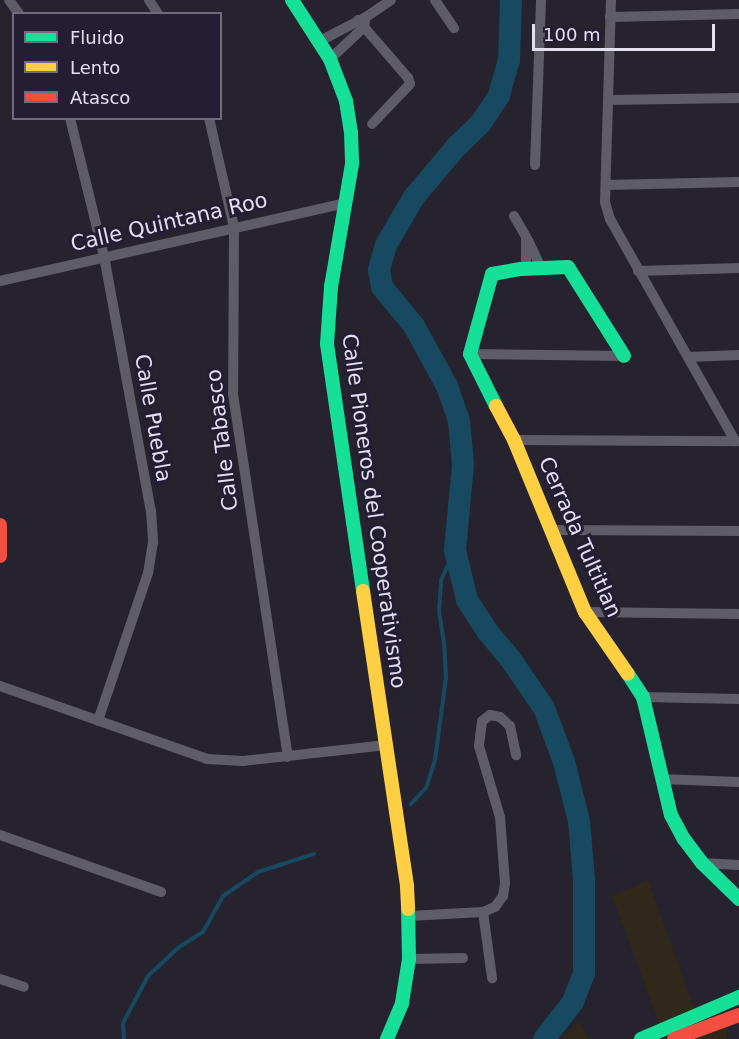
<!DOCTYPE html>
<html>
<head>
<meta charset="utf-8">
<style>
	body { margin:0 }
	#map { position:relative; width:739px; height:1039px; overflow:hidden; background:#26232f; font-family:"DejaVu Sans",sans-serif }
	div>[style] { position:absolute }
	.commercial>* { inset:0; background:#2f281b }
	.stream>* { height:4px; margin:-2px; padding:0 2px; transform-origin:2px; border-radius:2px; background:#174961 }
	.river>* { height:22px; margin:-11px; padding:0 11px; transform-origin:11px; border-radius:11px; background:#174961 }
	.street>* { height:10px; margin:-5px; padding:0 5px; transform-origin:5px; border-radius:5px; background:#5e5c66 }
	.fast>* { height:14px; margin:-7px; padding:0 7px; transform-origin:7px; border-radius:7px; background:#16e098 }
	.slow>* { height:14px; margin:-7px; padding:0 7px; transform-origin:7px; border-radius:7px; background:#ffcf43 }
	.jam>* { height:14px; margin:-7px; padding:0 7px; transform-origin:7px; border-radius:7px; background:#f24e42 }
	span { translate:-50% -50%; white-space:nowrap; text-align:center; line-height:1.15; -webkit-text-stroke:6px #241e34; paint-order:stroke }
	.street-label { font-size:21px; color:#e2dfee }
	.legend { position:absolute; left:12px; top:12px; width:210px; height:108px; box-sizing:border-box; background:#241e34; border:2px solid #706b7e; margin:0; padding:8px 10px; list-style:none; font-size:18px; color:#e2dfee }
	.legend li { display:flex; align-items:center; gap:12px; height:30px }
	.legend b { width:30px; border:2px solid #706b7e }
	.scale { position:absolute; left:532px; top:24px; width:183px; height:27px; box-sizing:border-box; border:3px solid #e2dfee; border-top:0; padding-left:8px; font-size:18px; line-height:21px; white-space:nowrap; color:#e2dfee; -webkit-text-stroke:4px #241e34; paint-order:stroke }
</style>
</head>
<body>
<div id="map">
	<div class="commercial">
		<div style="clip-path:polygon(648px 880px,696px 1014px,661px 1028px,612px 896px)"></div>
		<div style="clip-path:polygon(728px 1019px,727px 1039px,674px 1039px)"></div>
		<div style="clip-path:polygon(579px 1021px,589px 1039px,562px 1039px)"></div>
	</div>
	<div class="stream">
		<div style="left:411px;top:804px;width:22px;rotate:-47deg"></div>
		<div style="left:426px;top:788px;width:29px;rotate:-72deg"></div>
		<div style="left:435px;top:760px;width:83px;rotate:-82.4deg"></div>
		<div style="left:446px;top:678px;width:35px;rotate:-93deg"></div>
		<div style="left:444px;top:643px;width:31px;rotate:-99deg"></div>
		<div style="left:439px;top:612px;width:32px;rotate:-86deg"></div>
		<div style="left:441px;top:580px;width:33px;rotate:-65deg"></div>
		<div style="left:124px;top:1039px;width:16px;rotate:-94deg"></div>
		<div style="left:123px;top:1023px;width:53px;rotate:-62deg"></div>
		<div style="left:148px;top:976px;width:41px;rotate:-43deg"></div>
		<div style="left:178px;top:948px;width:30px;rotate:-33deg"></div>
		<div style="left:203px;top:932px;width:41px;rotate:-60.9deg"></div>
		<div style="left:223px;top:896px;width:42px;rotate:-34.4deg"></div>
		<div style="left:258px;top:872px;width:59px;rotate:-17.8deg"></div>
	</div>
	<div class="river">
		<div style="left:511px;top:0;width:60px;rotate:91.9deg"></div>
		<div style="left:509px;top:60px;width:37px;rotate:106deg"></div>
		<div style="left:499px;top:96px;width:34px;rotate:124deg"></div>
		<div style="left:480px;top:124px;width:32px;rotate:136deg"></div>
		<div style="left:457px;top:146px;width:67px;rotate:130.1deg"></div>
		<div style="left:414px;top:197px;width:56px;rotate:120.3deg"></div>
		<div style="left:386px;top:245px;width:26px;rotate:106deg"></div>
		<div style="left:379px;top:270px;width:17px;rotate:80deg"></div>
		<div style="left:382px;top:287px;width:50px;rotate:50.6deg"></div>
		<div style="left:414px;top:326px;width:68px;rotate:61.2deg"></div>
		<div style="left:447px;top:386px;width:36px;rotate:71deg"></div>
		<div style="left:459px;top:420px;width:45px;rotate:84.9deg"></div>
		<div style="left:463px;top:465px;width:85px;rotate:95.4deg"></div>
		<div style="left:455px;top:550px;width:51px;rotate:76.5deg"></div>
		<div style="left:467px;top:600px;width:37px;rotate:57deg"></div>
		<div style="left:487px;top:631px;width:38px;rotate:50deg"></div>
		<div style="left:511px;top:660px;width:58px;rotate:55.5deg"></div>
		<div style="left:544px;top:708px;width:58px;rotate:69.7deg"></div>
		<div style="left:564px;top:762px;width:61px;rotate:75.7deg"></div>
		<div style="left:579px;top:821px;width:58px;rotate:85.1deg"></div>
		<div style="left:584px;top:879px;width:94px;rotate:90deg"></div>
		<div style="left:584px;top:973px;width:31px;rotate:111deg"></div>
		<div style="left:573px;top:1002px;width:47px;rotate:128.1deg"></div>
	</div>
	<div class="street">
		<div style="left:9px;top:0;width:17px;rotate:54deg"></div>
		<div style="left:149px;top:0;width:17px;rotate:57deg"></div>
		<div style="left:435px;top:0;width:34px;rotate:56deg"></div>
		<div style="left:611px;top:0;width:202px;rotate:91.7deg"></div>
		<div style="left:605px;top:202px;width:18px;rotate:74deg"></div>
		<div style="left:610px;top:219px;width:255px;rotate:60.6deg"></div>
		<div style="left:610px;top:17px;width:129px;rotate:-1.3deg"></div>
		<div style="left:358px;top:20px;width:77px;rotate:49.2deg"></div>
		<div style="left:408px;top:78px;width:6px;rotate:72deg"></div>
		<div style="left:410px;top:84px;width:55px;rotate:133.5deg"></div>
		<div style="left:320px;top:41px;width:52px;rotate:-27.6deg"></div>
		<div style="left:366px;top:17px;width:30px;rotate:-34deg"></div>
		<div style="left:330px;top:59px;width:47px;rotate:-43.3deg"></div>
		<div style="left:364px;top:27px;width:6px;rotate:-81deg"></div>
		<div style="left:609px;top:100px;width:130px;rotate:-0.9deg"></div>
		<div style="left:70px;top:118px;width:142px;rotate:76.2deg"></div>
		<div style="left:104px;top:256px;width:259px;rotate:79.6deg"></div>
		<div style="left:151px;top:511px;width:31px;rotate:86deg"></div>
		<div style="left:153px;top:542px;width:31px;rotate:99deg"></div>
		<div style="left:148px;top:573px;width:156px;rotate:108.7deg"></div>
		<div style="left:209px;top:118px;width:112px;rotate:77.1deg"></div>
		<div style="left:234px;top:227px;width:167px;rotate:90.3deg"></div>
		<div style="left:233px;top:394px;width:367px;rotate:81.4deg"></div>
		<div style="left:535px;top:165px;width:165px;rotate:-87.9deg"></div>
		<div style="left:606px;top:185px;width:133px;rotate:-1.3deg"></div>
		<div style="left:514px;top:216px;width:24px;rotate:60deg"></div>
		<div style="left:526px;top:237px;width:28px;rotate:90deg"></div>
		<div style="left:526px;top:265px;width:6px;rotate:141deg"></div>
		<div style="left:528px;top:240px;width:31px;rotate:65deg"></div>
		<div style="left:638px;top:271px;width:101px;rotate:-1.7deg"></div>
		<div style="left:0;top:281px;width:355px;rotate:-12.7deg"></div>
		<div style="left:470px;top:354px;width:154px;rotate:0.7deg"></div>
		<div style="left:688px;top:357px;width:51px;rotate:-2.2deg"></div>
		<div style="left:514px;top:440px;width:224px;rotate:0.3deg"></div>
		<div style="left:553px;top:530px;width:186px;rotate:0.3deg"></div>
		<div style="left:585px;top:612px;width:154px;rotate:0.7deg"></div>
		<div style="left:0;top:686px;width:219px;rotate:19.4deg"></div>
		<div style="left:207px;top:759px;width:36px;rotate:3deg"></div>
		<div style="left:243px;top:761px;width:144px;rotate:-6.4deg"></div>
		<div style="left:643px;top:697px;width:96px;rotate:1.2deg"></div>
		<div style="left:661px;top:779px;width:78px;rotate:2.2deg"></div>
		<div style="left:0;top:835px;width:171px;rotate:19.5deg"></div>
		<div style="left:702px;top:863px;width:37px;rotate:3deg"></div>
		<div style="left:483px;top:912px;width:67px;rotate:82.2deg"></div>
		<div style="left:409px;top:916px;width:74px;rotate:-3.1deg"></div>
		<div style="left:483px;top:912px;width:13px;rotate:-23deg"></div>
		<div style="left:495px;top:907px;width:14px;rotate:-54deg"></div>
		<div style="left:503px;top:896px;width:13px;rotate:-81deg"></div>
		<div style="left:505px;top:883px;width:66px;rotate:-94.3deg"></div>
		<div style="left:500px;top:817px;width:74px;rotate:-106.5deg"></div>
		<div style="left:479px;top:746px;width:25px;rotate:-83deg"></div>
		<div style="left:482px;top:721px;width:10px;rotate:-37deg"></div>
		<div style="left:490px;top:715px;width:10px;rotate:11deg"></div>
		<div style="left:500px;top:717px;width:13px;rotate:42deg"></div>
		<div style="left:510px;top:726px;width:30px;rotate:78deg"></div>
		<div style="left:409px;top:959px;width:54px;rotate:-1.1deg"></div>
		<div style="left:0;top:979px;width:25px;rotate:18deg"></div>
	</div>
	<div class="fast">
		<div style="left:292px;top:0;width:70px;rotate:57.2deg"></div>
		<div style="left:330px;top:59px;width:45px;rotate:69.1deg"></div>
		<div style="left:346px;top:101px;width:31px;rotate:81deg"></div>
		<div style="left:351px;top:132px;width:32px;rotate:88deg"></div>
		<div style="left:352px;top:164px;width:125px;rotate:99.7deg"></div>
		<div style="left:331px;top:287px;width:57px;rotate:94deg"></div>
		<div style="left:327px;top:344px;width:250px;rotate:81.7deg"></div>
		<div style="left:496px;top:406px;width:58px;rotate:-116.6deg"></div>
		<div style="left:470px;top:354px;width:83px;rotate:-74.6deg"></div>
		<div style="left:492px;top:274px;width:29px;rotate:-10deg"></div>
		<div style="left:521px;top:269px;width:47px;rotate:-2.4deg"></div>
		<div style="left:568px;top:267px;width:105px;rotate:57.8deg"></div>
		<div style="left:628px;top:674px;width:27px;rotate:57deg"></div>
		<div style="left:643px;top:697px;width:121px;rotate:76.7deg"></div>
		<div style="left:671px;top:815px;width:27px;rotate:62deg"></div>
		<div style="left:684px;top:839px;width:30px;rotate:53deg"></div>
		<div style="left:702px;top:863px;width:52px;rotate:44.2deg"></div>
		<div style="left:387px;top:1039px;width:39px;rotate:-67deg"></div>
		<div style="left:402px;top:1003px;width:45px;rotate:-81deg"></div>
		<div style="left:409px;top:959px;width:50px;rotate:-91.1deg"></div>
		<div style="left:641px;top:1039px;width:107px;rotate:-23.2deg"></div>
	</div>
	<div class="slow">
		<div style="left:496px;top:406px;width:38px;rotate:62deg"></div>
		<div style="left:514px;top:440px;width:186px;rotate:67.6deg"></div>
		<div style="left:585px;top:612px;width:75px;rotate:55.3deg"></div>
		<div style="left:363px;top:591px;width:299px;rotate:81.5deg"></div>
		<div style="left:407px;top:887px;width:22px;rotate:87deg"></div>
	</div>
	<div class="jam">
		<div style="left:0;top:525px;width:31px;rotate:90deg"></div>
		<div style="left:674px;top:1039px;width:69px;rotate:-20.3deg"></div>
	</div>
	<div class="street-label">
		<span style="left:169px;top:222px;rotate:-13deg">Calle Quintana Roo</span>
		<span style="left:153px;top:418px;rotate:80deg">Calle Puebla</span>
		<span style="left:222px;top:440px;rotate:-97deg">Calle Tabasco</span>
		<span style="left:374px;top:511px;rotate:82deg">Calle Pioneros del Cooperativismo</span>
		<span style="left:580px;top:537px;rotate:66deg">Cerrada Tultitlan</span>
	</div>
	<ul class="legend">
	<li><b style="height:8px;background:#16e098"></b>Fluido</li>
	<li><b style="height:8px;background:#ffcf43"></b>Lento</li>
	<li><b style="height:8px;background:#f24e42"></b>Atasco</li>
	</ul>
	<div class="scale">100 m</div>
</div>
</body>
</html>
